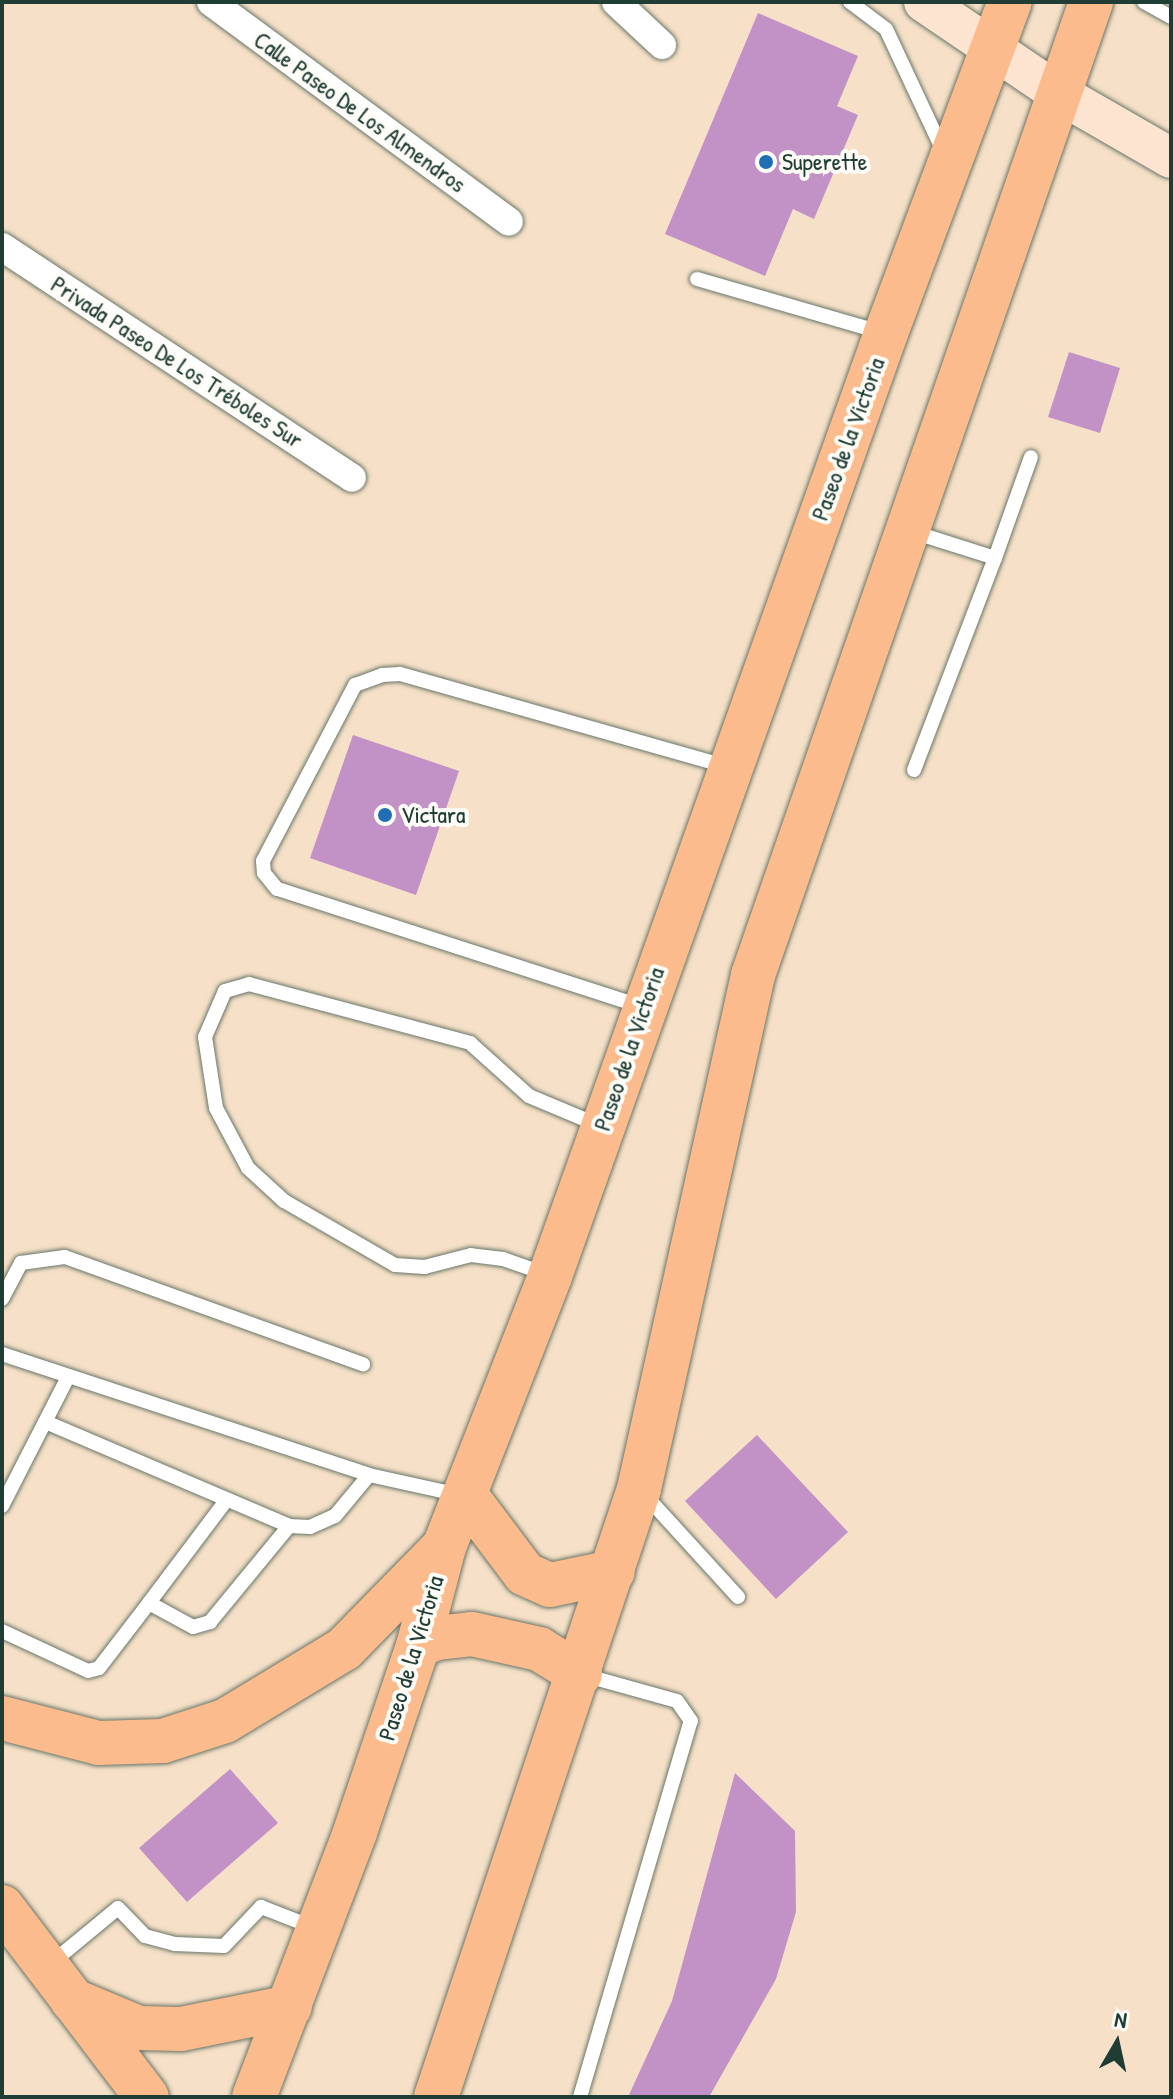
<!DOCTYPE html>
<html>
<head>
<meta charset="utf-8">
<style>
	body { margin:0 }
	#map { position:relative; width:1173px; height:2099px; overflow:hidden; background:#f6e1c8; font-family:"Patrick Hand",sans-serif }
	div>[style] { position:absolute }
	.building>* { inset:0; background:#c292c7 }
	.roads { filter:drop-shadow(0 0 2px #6a7668) drop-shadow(0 0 2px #6a7668) }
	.lane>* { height:14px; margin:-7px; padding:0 7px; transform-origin:7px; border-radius:7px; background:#fff }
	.street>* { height:28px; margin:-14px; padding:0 14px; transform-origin:14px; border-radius:14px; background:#fff }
	.secondary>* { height:40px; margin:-20px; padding:0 20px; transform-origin:20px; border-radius:20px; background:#fde4d1 }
	.primary>* { height:44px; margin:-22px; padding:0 22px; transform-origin:22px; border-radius:22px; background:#fbbb8d }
	.dots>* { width:22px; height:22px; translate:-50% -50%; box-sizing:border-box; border:4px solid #fdfcf7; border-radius:50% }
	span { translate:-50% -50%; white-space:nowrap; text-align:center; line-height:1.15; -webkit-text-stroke:8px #fdfcf7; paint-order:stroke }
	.street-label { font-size:24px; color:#1f3d34 }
	.poi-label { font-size:24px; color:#1f3d34 }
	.left { translate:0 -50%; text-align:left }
	.frame { position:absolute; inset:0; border:4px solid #1f3d34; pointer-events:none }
	.north { position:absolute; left:1077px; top:2003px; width:80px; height:80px; -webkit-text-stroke:6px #fdfcf7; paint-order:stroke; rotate:9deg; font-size:22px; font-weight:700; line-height:32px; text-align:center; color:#1f3d34 }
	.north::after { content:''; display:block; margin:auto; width:28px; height:36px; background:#1f3d34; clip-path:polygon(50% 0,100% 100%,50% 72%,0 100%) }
</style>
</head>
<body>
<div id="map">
	<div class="building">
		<div style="clip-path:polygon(758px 13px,858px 56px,837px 106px,858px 115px,814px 219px,793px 209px,765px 276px,665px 234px)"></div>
		<div style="clip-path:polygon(1069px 352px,1120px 368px,1100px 433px,1048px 417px)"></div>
		<div style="clip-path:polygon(353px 735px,459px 771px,416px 895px,310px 858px)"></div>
		<div style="clip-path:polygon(757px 1435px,848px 1532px,776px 1599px,685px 1501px)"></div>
		<div style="clip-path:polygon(230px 1769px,278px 1823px,187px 1902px,139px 1848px)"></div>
		<div style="clip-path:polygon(735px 1773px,795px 1831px,796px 1912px,776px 1979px,709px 2097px,628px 2097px,672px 2001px)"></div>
	</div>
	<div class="roads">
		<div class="lane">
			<div style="left:850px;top:2px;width:45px;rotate:36.9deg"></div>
			<div style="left:886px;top:29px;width:139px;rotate:64.9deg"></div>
			<div style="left:1144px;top:2px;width:31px;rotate:29deg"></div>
			<div style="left:697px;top:279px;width:191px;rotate:16.1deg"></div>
			<div style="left:910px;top:531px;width:89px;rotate:17.6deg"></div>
			<div style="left:995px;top:558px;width:227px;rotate:110.9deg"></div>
			<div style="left:995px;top:558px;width:107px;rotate:-70.4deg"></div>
			<div style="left:640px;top:1006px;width:381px;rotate:-162.1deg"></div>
			<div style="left:277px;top:889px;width:21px;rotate:-129deg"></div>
			<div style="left:264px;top:873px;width:12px;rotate:-95deg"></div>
			<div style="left:263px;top:861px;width:199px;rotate:-62.4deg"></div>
			<div style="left:355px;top:685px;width:29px;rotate:-20deg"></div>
			<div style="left:382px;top:675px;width:18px;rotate:-3deg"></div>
			<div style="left:400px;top:674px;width:339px;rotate:15.8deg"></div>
			<div style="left:546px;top:1274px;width:46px;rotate:-160.8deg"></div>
			<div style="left:503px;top:1259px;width:32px;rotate:-173deg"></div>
			<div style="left:471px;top:1255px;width:48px;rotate:165.4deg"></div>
			<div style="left:425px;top:1267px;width:30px;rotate:-176deg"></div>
			<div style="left:395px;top:1265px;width:128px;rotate:-150deg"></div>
			<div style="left:284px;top:1201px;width:49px;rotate:-137.5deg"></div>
			<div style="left:248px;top:1168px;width:68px;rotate:-118.1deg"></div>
			<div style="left:216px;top:1108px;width:72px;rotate:-98.8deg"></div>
			<div style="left:205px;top:1037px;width:50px;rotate:-66.5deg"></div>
			<div style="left:225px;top:991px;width:25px;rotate:-16deg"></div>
			<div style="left:249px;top:984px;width:229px;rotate:14.9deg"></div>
			<div style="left:470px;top:1043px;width:79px;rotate:41.9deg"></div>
			<div style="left:529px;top:1096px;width:75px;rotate:22.8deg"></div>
			<div style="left:2px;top:1299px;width:41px;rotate:-62.2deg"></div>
			<div style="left:21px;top:1263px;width:44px;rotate:-7.8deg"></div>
			<div style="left:65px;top:1257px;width:317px;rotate:19.8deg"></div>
			<div style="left:2px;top:1354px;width:386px;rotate:18.2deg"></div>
			<div style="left:369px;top:1475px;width:93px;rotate:12.4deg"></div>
			<div style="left:48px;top:1423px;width:262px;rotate:23.1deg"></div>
			<div style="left:289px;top:1526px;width:21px;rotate:3deg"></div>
			<div style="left:310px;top:1527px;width:27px;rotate:-24deg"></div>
			<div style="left:335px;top:1516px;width:53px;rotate:-50.3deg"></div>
			<div style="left:645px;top:1495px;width:138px;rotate:47.6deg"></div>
			<div style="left:225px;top:1502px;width:126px;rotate:127deg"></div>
			<div style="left:149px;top:1603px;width:50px;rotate:28.6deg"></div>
			<div style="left:193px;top:1627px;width:18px;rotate:-16deg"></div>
			<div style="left:210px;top:1622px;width:124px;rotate:-50.5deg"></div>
			<div style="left:2px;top:1506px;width:145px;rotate:-62.9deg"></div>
			<div style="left:2px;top:1631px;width:95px;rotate:24.9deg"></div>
			<div style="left:88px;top:1671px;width:11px;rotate:-15deg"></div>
			<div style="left:99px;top:1668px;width:82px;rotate:-52.4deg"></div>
			<div style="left:49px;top:1965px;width:89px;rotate:-39.6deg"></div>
			<div style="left:118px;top:1908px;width:39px;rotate:46deg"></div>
			<div style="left:145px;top:1936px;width:31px;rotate:15deg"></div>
			<div style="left:175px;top:1944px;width:49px;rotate:2.3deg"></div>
			<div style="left:224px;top:1946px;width:54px;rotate:-46.5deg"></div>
			<div style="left:261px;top:1907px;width:58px;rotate:21.3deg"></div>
			<div style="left:580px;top:2097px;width:392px;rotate:-73.6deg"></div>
			<div style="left:691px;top:1721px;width:24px;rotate:-125deg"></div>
			<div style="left:677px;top:1701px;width:97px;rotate:-164.4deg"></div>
		</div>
		<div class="street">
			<div style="left:211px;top:2px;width:370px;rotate:36.4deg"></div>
			<div style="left:616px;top:2px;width:63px;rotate:43.1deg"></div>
			<div style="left:2px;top:247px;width:419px;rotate:33.4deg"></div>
		</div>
		<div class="secondary">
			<div style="left:924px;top:2px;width:162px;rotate:34.2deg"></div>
			<div style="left:1058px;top:93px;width:130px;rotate:29.9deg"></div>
		</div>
		<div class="primary">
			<div style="left:467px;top:1497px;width:96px;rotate:53deg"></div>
			<div style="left:525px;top:1574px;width:27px;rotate:24deg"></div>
			<div style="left:550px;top:1585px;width:64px;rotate:-11.7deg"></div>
			<div style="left:418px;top:1646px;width:20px;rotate:-24deg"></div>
			<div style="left:436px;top:1638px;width:36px;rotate:-6deg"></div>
			<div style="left:472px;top:1634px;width:69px;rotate:12.6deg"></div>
			<div style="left:539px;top:1649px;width:48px;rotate:31.4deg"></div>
			<div style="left:2px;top:1718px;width:100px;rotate:14.5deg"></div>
			<div style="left:99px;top:1743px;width:64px;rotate:-1.8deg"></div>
			<div style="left:163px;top:1741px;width:65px;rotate:-17.9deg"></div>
			<div style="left:225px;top:1721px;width:139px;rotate:-31.2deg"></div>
			<div style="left:344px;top:1649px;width:140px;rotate:-45.6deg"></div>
			<div style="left:2px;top:1907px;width:239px;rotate:52.7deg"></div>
			<div style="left:72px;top:2000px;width:73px;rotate:22.7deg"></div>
			<div style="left:139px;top:2028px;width:42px;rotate:1.4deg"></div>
			<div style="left:181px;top:2029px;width:111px;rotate:-11.4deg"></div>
			<div style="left:254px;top:2097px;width:284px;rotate:-69.1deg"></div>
			<div style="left:355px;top:1832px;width:196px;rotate:-71.3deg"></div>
			<div style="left:418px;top:1646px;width:102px;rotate:-75.3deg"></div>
			<div style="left:444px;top:1547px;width:291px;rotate:-68.6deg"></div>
			<div style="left:550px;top:1276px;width:1001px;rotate:-70.39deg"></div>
			<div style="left:886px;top:333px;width:353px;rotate:-69.5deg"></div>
			<div style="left:436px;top:2097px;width:641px;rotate:-71.54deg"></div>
			<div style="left:639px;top:1489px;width:526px;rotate:-77.49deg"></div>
			<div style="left:753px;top:975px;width:1030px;rotate:-70.84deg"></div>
		</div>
	</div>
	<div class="dots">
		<div style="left:766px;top:162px;background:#1f6fb2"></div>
		<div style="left:385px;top:815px;background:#1f6fb2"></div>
	</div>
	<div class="street-label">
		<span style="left:360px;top:112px;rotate:36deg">Calle Paseo De Los Almendros</span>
		<span style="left:177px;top:362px;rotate:33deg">Privada Paseo De Los Tréboles Sur</span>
		<span style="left:848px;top:439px;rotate:-70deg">Paseo de la Victoria</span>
		<span style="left:629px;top:1049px;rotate:-71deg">Paseo de la Victoria</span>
		<span style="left:411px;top:1658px;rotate:-73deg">Paseo de la Victoria</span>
	</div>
	<div class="poi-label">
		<span class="left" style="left:782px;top:162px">Superette</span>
		<span class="left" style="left:401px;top:815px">Victara</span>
	</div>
	<div class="frame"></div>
	<div class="north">N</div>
</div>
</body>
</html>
